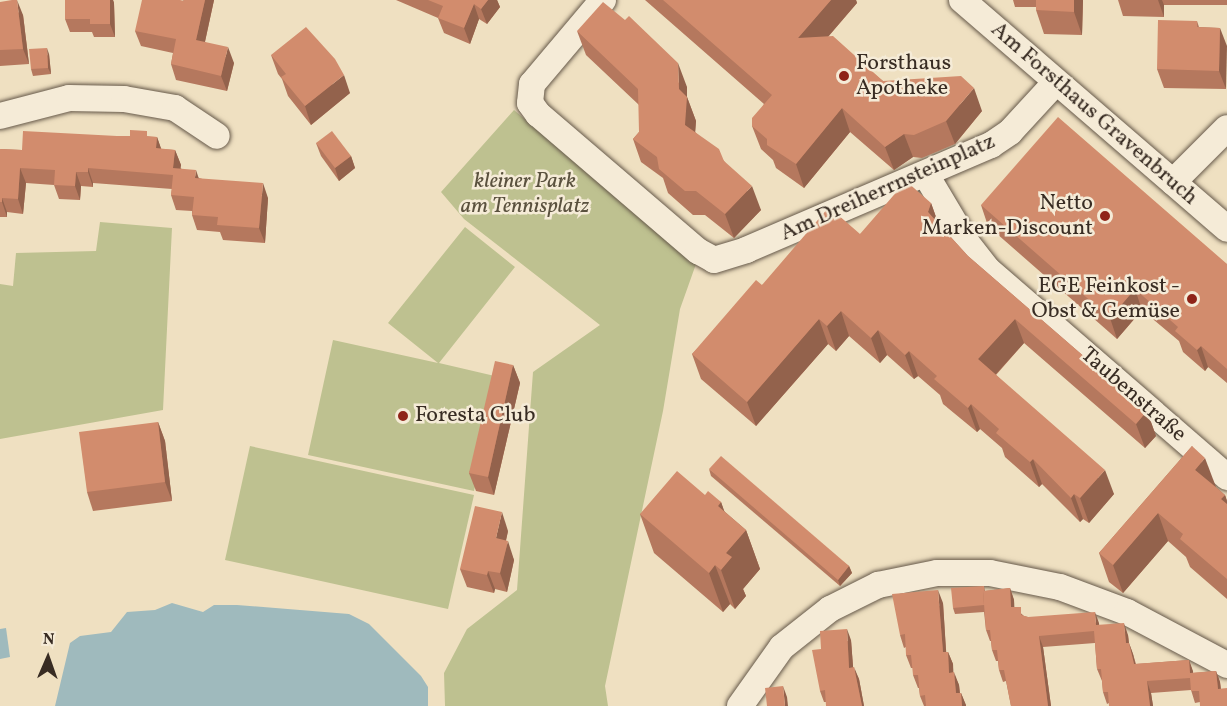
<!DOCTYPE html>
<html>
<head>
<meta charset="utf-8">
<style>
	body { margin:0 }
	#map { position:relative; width:1227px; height:706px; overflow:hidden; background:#efe0c1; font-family:Vollkorn,serif }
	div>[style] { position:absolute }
	.green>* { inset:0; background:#bec190 }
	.water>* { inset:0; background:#9fbabd }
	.roads { filter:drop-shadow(0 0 2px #66594a) drop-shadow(0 0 2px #66594a) }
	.minor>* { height:26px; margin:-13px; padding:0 13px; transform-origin:13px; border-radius:13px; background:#f5ebd7 }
	.wall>* { inset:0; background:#b5785e }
	.shaded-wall>* { inset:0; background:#93624c }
	.building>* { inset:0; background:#d28c6d }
	.dots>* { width:16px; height:16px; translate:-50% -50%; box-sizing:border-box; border:3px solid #f5ebd7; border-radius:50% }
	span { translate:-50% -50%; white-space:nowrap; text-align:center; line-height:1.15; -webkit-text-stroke:5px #f5ebd7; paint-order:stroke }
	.poi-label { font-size:22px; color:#382c23 }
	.left { translate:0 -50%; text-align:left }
	.right { translate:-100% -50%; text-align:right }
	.street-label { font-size:22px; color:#382c23 }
	.park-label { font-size:22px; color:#5a513e; font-style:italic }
	.north { position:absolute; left:18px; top:628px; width:60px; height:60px; -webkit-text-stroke:4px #f5ebd7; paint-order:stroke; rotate:2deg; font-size:16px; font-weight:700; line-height:24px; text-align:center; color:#382c23 }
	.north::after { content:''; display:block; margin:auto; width:21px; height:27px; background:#382c23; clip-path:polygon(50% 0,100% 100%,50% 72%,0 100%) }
</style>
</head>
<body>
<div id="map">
	<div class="green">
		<div style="clip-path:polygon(514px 110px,696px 264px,680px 309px,663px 411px,605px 686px,608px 706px,445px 706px,444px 673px,467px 629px,517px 590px,533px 372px,600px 325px,464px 219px,441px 192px)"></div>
		<div style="clip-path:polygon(100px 222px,172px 228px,163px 410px,0 439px,0 284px,13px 286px,16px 253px,96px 251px)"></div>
		<div style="clip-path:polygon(465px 227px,515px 267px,439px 363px,499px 377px,474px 491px,308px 455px,333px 340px,438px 363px,388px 323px)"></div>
		<div style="clip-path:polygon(250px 446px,474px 495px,448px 609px,225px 560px)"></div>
	</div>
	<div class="water">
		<div style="clip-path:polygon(172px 603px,203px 612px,214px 605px,237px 605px,349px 614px,369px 624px,421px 676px,428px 687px,428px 706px,55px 706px,70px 643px,80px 636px,111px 632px,127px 612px,155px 610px)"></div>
		<div style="clip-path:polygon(6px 628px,10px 657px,0 659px,0 629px)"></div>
	</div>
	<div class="roads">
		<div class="minor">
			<div style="left:603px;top:0;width:110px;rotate:130.2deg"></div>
			<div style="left:532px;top:84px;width:19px;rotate:96deg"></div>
			<div style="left:530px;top:103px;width:14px;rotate:54deg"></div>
			<div style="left:538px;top:114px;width:211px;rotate:40.6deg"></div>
			<div style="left:698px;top:251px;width:18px;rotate:29deg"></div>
			<div style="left:714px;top:260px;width:34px;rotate:-17deg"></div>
			<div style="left:746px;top:250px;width:267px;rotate:-23.2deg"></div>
			<div style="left:991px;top:145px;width:23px;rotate:-34deg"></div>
			<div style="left:1010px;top:132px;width:68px;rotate:-47.4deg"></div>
			<div style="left:962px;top:0;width:350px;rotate:40.8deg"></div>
			<div style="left:0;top:116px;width:71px;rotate:-14.6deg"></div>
			<div style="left:69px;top:98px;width:55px;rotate:1deg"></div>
			<div style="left:124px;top:99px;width:52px;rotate:10deg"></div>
			<div style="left:175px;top:108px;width:50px;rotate:33.7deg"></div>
			<div style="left:926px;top:175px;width:78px;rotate:59.2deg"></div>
			<div style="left:966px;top:242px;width:34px;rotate:52deg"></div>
			<div style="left:987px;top:269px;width:318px;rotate:40.9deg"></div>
			<div style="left:1173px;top:182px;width:76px;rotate:-45deg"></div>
			<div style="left:740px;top:706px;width:72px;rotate:-54.6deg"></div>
			<div style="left:782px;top:647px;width:61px;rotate:-38.4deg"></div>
			<div style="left:830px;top:609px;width:54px;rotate:-26.6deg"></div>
			<div style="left:878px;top:585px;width:60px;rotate:-11.5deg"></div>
			<div style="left:937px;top:573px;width:53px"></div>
			<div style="left:990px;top:573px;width:71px;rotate:11.3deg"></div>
			<div style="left:1060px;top:587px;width:72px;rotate:20.5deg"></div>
			<div style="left:1127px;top:612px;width:113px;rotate:27.9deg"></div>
		</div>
	</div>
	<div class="wall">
		<div style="clip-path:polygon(65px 0,113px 0,114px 3px,115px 37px,94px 37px,92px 32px,70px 32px,65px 19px)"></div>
		<div style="clip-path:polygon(184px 0,214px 0,205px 42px,234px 63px,227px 91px,176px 80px,171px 64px,173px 53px,141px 46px,135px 31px)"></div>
		<div style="clip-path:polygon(396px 0,497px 0,500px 7px,487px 24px,479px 19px,470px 44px,444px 33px,438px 18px)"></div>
		<div style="clip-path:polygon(645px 0,856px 0,857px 3px,828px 37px,883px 81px,982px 111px,955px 144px,922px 158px,913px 157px,894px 170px,850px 132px,804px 188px,776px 168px,773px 160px,761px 149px,752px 126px,764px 104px)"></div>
		<div style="clip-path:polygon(1013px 0,1083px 0,1082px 35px,1044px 34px,1036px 10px,1036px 7px,1015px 7px)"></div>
		<div style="clip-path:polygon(1118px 0,1227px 0,1227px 5px,1164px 5px,1164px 17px,1123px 16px)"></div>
		<div style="clip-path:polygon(0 2px,23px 15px,29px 64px,0 66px)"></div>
		<div style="clip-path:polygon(1197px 21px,1199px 27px,1220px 28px,1226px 89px,1164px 88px,1157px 69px)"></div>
		<div style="clip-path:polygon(577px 31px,687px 87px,687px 97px,696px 121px,695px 132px,724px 161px,761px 210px,734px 238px,705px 215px,693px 215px,668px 193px,663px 178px,641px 162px,633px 139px,639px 132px,639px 105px,586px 55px)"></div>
		<div style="clip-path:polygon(49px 54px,51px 74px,33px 76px,31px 69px)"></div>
		<div style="clip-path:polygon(271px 55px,350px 93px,311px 125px,288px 96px,282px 79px,278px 74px)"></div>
		<div style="clip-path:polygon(117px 136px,157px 137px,161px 149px,175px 150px,181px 165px,180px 168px,199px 178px,268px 198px,265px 243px,223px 240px,220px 232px,197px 230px,192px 215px,192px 211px,176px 210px,171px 195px,172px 189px,93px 183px,93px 187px,81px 186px,80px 200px,59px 199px,54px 185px,26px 183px,23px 214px,7px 212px,7px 217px,0 217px,0 149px,22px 150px)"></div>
		<div style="clip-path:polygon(316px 143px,351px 156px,355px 168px,339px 181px,321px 156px)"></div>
		<div style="clip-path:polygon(931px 203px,938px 223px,968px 256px,1147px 411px,1156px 436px,1145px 448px,1024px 343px,996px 375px,1114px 494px,1089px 523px,1083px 519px,1080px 522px,1042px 484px,1039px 487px,1005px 457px,1002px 448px,980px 429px,977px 432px,943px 404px,940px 395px,918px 376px,914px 379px,887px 355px,880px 363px,849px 336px,836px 351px,828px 344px,756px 426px,701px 379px,692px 354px,762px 285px,860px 234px)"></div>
		<div style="clip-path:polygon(981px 205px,1227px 264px,1227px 383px,1208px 367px,1205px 371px,1183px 352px,1179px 341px,1142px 310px,1117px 339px,988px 226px)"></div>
		<div style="clip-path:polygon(513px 365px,520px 383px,494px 495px,476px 491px,469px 473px)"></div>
		<div style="clip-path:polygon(158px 422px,165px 441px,172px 501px,93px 511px,87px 492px)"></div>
		<div style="clip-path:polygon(1192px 446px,1216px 487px,1225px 495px,1227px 501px,1227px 599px,1190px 567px,1186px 557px,1168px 541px,1123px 593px,1109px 582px,1099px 553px)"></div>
		<div style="clip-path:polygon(709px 469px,849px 566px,852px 573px,840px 586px,711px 476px)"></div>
		<div style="clip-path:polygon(705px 495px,721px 502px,724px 511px,746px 530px,760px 569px,743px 589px,746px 596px,735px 609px,730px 604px,723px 612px,654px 553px,640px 514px)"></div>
		<div style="clip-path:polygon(508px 531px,506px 541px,514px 560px,507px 592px,495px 589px,494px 593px,467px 587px,460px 569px)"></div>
		<div style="clip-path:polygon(984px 586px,985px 591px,1010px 588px,1014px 600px,1014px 607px,1024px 616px,1028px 617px,1099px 623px,1099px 625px,1128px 635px,1129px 643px,1133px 654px,1136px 664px,1189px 660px,1193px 673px,1216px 671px,1220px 682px,1221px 689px,1200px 702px,1195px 703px,1191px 690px,1151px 693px,1153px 706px,1109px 706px,1109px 703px,1107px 704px,1103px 692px,1102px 681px,1097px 669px,1095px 643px,1043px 647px,1051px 706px,1011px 706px,1006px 681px,1003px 682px,999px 670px,998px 661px,996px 661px,992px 650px,991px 641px,990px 641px,986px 630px,984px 612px,955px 614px,953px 608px)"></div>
		<div style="clip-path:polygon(943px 603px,946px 652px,948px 652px,953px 664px,953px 672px,959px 685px,960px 693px,961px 693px,966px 706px,924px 706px,920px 696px,919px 688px,918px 688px,913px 675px,913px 668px,911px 668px,906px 655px,906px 647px,904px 648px,900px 635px)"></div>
		<div style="clip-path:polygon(851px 640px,853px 667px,859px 679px,864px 706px,826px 706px,826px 702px,824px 702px,820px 691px,821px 649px)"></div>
	</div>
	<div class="shaded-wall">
		<div style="clip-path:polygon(17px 0,23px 15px,29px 64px,23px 49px)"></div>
		<div style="clip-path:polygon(110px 0,113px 0,114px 3px,115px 37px,110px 24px)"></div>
		<div style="clip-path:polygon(205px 0,214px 0,202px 55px,196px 40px)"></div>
		<div style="clip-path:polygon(488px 0,497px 0,500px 7px,487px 24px,481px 9px)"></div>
		<div style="clip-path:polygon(831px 0,856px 0,857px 3px,807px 61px,798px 38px)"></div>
		<div style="clip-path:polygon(1074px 0,1083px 0,1082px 35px,1074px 12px)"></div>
		<div style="clip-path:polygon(1158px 0,1162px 0,1164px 5px,1164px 17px)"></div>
		<div style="clip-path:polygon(474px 4px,479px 19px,470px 44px,464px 28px)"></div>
		<div style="clip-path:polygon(1220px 28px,1227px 46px,1226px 89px,1219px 71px)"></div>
		<div style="clip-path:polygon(228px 47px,234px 63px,227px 91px,221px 76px)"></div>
		<div style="clip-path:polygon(47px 48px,49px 54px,51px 74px,48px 68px)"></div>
		<div style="clip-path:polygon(678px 63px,687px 87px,687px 101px,687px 97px,696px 121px,694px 149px,685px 125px,679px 89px)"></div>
		<div style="clip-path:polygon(344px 75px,350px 93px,311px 125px,305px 106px)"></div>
		<div style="clip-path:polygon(974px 88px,982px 111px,955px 144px,946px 121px)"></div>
		<div style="clip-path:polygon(842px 108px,850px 132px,804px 188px,796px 164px)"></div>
		<div style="clip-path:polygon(904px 134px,913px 157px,894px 170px,885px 147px)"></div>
		<div style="clip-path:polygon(157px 137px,162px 151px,156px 148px)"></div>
		<div style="clip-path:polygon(175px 150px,181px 165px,179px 183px,173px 168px)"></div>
		<div style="clip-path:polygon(351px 156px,355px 168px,339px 181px,335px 168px)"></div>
		<div style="clip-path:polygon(20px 168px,26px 183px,23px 214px,18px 199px)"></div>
		<div style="clip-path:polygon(88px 168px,93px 183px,93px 187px,88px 172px)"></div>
		<div style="clip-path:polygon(196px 170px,201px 185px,195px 178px)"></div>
		<div style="clip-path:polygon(76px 172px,81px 186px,80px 200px,75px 186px)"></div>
		<div style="clip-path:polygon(263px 183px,268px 198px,265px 243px,259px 228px)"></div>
		<div style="clip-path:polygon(752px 186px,761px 210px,734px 238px,725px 214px)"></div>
		<div style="clip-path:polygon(2px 198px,7px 212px,7px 217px,2px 202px)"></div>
		<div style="clip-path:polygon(931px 203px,940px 228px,928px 212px)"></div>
		<div style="clip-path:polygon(1135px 289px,1142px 310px,1117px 339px,1110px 318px)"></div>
		<div style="clip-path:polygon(841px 311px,849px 336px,836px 351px,827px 326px)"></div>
		<div style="clip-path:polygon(819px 319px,828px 344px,756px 426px,747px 402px)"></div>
		<div style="clip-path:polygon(1015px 319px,1024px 343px,987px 384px,978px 359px)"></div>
		<div style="clip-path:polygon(878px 330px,887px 355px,880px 363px,871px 338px)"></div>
		<div style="clip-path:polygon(1201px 346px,1208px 367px,1205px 371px,1197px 350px)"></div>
		<div style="clip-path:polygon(909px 351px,918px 376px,914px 379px,905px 355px)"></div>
		<div style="clip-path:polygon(513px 365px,520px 383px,494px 495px,488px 477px)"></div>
		<div style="clip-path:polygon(971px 404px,980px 429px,977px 432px,968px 408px)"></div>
		<div style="clip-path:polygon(1147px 411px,1156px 436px,1145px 448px,1136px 424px)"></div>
		<div style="clip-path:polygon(158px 422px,165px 441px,172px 501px,165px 482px)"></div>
		<div style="clip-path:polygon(1205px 458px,1216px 487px,1195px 470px)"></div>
		<div style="clip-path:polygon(1033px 459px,1042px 484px,1039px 487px,1030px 462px)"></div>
		<div style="clip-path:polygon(1105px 470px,1114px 494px,1089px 523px,1080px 498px)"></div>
		<div style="clip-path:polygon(1074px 494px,1083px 519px,1080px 522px,1071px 498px)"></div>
		<div style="clip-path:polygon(1225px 495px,1227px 501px,1227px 515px,1221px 499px)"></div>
		<div style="clip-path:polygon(721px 502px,735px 541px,718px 506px)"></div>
		<div style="clip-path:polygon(502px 512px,508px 531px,502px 557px,496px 538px)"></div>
		<div style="clip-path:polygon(1158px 513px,1168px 541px,1123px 593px,1113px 565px)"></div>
		<div style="clip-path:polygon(746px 530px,760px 569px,743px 589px,746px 596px,735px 609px,721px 570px,726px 553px)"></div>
		<div style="clip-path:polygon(508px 541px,514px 560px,507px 592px,500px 573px)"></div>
		<div style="clip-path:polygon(715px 565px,730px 604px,723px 612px,709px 573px)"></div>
		<div style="clip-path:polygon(849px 566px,852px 573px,840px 586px,838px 580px)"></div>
		<div style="clip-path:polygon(488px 571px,495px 589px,494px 593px,487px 575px)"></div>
		<div style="clip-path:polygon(1010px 588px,1014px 600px,1015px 618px,1011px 607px)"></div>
		<div style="clip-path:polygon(938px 590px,943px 603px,947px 665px,943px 652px)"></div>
		<div style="clip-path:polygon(1095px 612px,1099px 623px,1100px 637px,1096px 625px)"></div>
		<div style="clip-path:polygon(1124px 623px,1128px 635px,1130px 654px,1126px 643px)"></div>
		<div style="clip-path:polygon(847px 629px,851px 640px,854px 679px,849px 668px)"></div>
		<div style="clip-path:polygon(1039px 636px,1043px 647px,1051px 706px,1048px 706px)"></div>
		<div style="clip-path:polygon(1129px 643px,1133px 654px,1138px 675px,1134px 664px)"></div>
		<div style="clip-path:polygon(948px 652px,953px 664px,954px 685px,949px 673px)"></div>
		<div style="clip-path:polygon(1189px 660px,1193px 671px,1194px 684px,1190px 673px)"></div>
		<div style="clip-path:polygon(854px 667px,859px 679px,864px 706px,862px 706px)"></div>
		<div style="clip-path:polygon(1216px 671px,1220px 682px,1222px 701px,1218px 689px)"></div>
		<div style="clip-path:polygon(954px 672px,959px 685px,961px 706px,956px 693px)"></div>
		<div style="clip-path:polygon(1147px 681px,1151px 693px,1153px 706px,1150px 706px)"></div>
		<div style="clip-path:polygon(783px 686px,787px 697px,788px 706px,785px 706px)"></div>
		<div style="clip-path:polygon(961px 693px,966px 705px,966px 706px,962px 706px)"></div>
	</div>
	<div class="building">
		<div style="clip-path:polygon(12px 0,17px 0,23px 49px,0 50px,0 2px)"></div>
		<div style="clip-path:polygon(65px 0,110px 0,110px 24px,90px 24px,90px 19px,65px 19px)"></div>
		<div style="clip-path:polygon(142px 0,180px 0,184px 1px,184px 0,205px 0,196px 40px,228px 47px,221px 76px,171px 64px,176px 39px,135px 31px)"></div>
		<div style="clip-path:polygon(428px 0,488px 0,481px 9px,474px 4px,464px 28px,438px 18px,443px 6px)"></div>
		<div style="clip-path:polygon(663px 0,831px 0,798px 38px,833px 36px,883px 81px,961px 76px,974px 88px,946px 121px,914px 135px,904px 134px,885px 147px,842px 108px,796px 164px,767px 145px,767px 139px,752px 126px,752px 118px,772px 95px)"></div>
		<div style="clip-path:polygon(1036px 0,1074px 0,1074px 12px,1036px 10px)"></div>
		<div style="clip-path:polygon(603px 2px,625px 20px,629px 16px,678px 63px,679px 89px,687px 97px,685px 125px,719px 149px,724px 161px,752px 186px,725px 214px,696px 191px,685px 191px,659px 169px,657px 157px,633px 139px,639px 132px,638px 89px,577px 31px)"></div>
		<div style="clip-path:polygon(1158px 20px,1197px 21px,1197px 27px,1220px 28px,1219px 71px,1157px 69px)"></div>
		<div style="clip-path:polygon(306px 27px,335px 59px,344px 75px,305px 106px,281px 77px,286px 74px,271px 55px)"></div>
		<div style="clip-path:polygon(47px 48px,48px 68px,31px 69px,29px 49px)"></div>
		<div style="clip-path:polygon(1058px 117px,1227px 264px,1227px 369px,1201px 346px,1197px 350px,1175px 331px,1178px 327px,1135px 289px,1110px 318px,981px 205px)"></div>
		<div style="clip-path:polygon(130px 130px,147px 131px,147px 136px,157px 137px,156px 148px,175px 150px,173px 168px,196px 170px,195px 178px,263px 183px,259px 228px,217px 225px,218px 217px,192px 215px,194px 197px,171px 195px,173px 175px,88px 168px,88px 172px,76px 172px,75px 186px,54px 185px,55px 170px,20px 168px,18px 199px,2px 198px,2px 202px,0 202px,0 149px,22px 150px,23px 131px,117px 136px,130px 136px)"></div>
		<div style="clip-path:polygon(332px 131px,351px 156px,335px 168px,316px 143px)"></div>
		<div style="clip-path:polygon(906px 181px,931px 203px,928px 212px,968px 256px,1147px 411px,1136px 424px,1015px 319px,978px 359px,1105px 470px,1080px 498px,1074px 494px,1071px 498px,1033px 459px,1030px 462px,996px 433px,999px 429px,971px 404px,968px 408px,934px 379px,937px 376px,909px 351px,905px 355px,878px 330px,871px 338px,841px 311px,827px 326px,819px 319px,747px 402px,692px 354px,756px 280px,762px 285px,829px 207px,860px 234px)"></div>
		<div style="clip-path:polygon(495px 361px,513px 365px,488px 477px,469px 473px)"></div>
		<div style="clip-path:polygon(158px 422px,165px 482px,87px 492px,79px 432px)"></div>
		<div style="clip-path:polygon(1192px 446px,1205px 458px,1195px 470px,1225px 495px,1221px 499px,1227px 504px,1227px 579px,1180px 539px,1183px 534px,1158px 513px,1113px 565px,1099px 553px)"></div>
		<div style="clip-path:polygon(721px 456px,849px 566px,838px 580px,709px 469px)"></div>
		<div style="clip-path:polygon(677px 471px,705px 495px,708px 491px,721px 502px,718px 506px,746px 530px,726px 553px,732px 557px,721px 570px,715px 565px,709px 573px,640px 514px)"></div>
		<div style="clip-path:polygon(475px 506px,502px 512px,496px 538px,508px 541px,500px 573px,488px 571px,487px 575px,460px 569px)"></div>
		<div style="clip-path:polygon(984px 586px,984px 591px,983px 591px,984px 605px,953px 608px,951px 588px)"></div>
		<div style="clip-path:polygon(1010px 588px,1011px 607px,1021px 607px,1021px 615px,1028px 617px,1095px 612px,1096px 625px,1124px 623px,1126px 643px,1129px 643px,1134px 664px,1189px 660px,1190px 673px,1216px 671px,1218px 689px,1227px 688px,1227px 706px,1200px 706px,1199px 691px,1191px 691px,1190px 678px,1147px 681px,1150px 706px,1109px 706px,1108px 692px,1103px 692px,1101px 669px,1097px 669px,1094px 631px,1039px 636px,1048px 706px,1011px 706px,1004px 670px,999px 670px,997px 650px,992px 650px,990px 630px,986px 630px,983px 591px)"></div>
		<div style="clip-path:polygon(938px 590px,943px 652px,948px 652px,949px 673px,954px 672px,956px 693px,961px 693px,962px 706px,926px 706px,925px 695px,920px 696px,918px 675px,913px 675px,911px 655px,906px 655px,905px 634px,900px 635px,892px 594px)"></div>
		<div style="clip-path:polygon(847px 629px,849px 668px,854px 667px,862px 706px,826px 706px,825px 690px,820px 691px,812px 650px,821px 649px,820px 631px)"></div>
		<div style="clip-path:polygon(783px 686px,785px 706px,764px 706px,767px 706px,765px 688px)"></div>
	</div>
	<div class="dots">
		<div style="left:844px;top:76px;background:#8f2418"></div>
		<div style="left:1105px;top:216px;background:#8f2418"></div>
		<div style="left:1192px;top:299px;background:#8f2418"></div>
		<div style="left:403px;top:416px;background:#8f2418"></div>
	</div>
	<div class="poi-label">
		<span class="left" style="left:856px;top:76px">Forsthaus<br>Apotheke</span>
		<span class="right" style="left:1093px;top:216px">Netto<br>Marken-Discount</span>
		<span class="right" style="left:1180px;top:299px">EGE Feinkost -<br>Obst &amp; Gemüse</span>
		<span class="left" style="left:415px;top:416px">Foresta Club</span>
	</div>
	<div class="street-label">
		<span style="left:1094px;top:114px;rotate:41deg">Am Forsthaus Gravenbruch</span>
		<span style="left:888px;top:188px;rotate:-24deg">Am Dreiherrnsteinplatz</span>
		<span style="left:1133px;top:395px;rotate:41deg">Taubenstraße</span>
	</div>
	<div class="park-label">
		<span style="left:525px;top:194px">kleiner Park<br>am Tennisplatz</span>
	</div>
	<div class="north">N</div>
</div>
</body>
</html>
